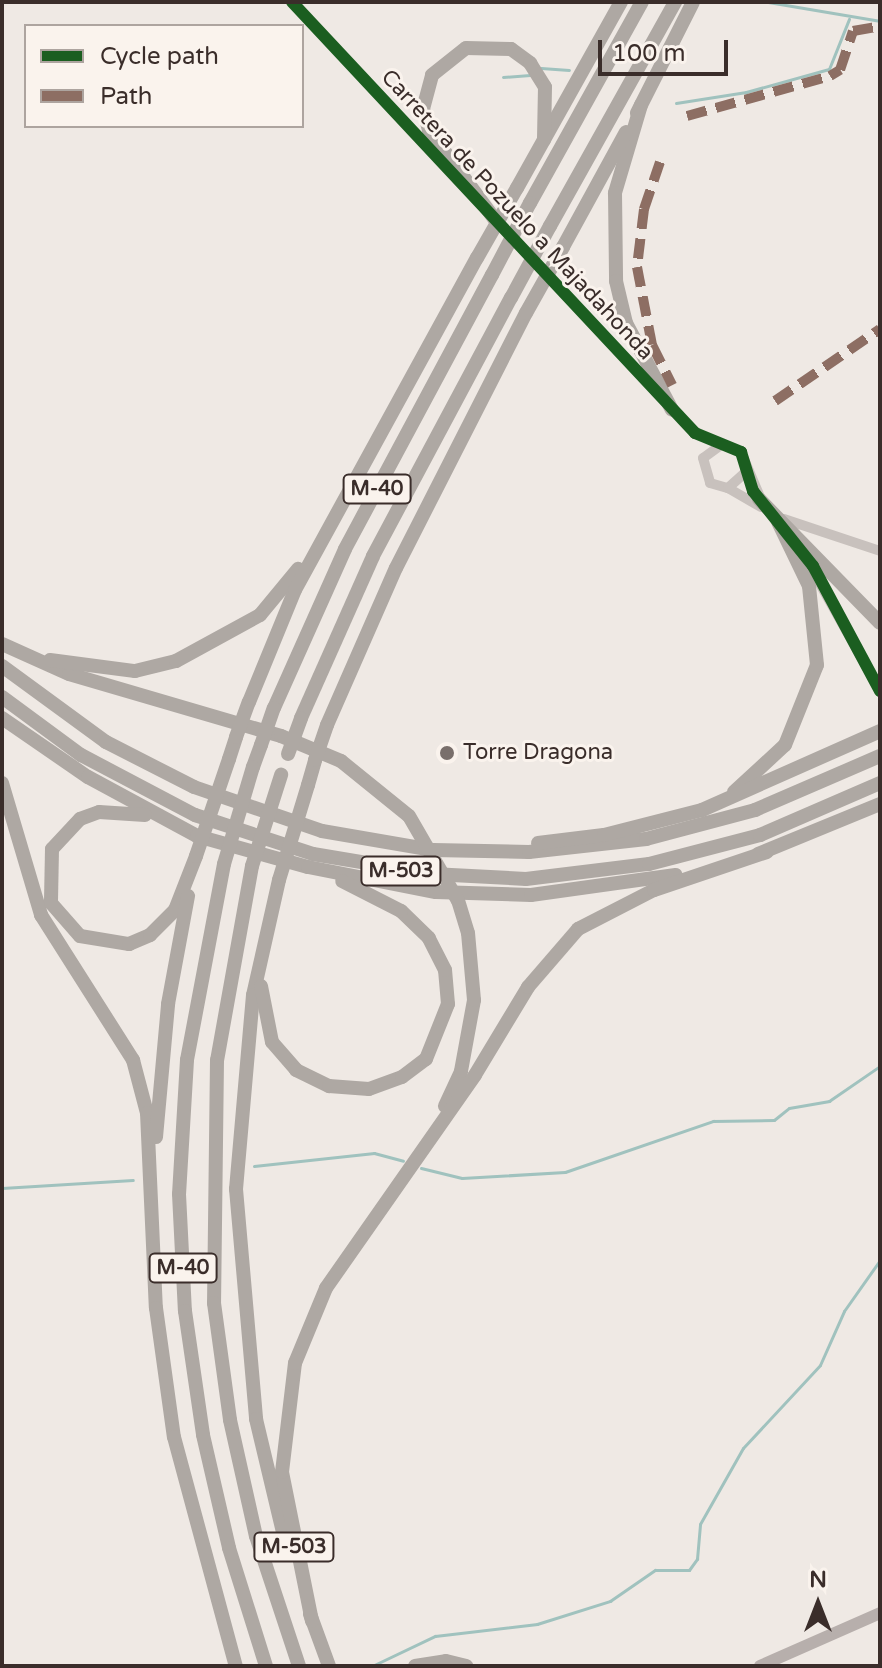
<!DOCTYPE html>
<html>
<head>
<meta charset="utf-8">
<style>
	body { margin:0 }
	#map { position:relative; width:882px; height:1668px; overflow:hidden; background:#efe9e4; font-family:"Varela Round",sans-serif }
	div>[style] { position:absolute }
	.stream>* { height:3px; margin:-1.5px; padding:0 1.5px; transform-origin:1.5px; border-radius:1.5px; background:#a0c2be }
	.minor>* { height:10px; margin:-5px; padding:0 5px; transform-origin:5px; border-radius:5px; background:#c8c1bd }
	.major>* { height:12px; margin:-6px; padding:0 6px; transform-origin:6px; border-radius:6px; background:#b7afac }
	.highway>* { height:14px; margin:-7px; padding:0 7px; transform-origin:7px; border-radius:7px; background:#aea8a3 }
	.highway-bridge>* { height:14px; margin:-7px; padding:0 7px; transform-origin:7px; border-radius:7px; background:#aea8a3 }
	.quiet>* { height:10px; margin-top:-5px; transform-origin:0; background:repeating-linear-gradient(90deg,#8d6e63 0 20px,transparent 0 30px) }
	.cycleway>* { height:12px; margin:-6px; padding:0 6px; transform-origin:6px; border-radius:6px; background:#1b5e20 }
	.dots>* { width:22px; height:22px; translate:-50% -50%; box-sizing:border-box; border:4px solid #faf3ed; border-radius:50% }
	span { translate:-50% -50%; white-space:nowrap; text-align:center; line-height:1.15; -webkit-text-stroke:6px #faf3ed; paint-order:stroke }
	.shield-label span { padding:2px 6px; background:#faf3ed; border:2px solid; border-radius:6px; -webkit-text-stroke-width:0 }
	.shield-label { font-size:20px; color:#3a2d2a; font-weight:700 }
	.street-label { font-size:22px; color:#3a2d2a }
	.poi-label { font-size:22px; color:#3a2d2a }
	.left { translate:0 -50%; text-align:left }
	.frame { position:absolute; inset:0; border:4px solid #3a2d2a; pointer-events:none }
	.legend { position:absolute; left:24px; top:24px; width:280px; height:104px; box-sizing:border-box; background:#faf3ed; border:2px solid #ada49f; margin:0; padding:10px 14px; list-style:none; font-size:24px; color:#3a2d2a }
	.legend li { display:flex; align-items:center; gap:16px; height:40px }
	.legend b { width:40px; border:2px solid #ada49f }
	.north { position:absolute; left:778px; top:1564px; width:80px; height:80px; -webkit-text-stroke:6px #faf3ed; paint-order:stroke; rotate:0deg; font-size:22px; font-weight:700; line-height:32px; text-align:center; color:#3a2d2a }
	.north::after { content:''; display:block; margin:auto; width:28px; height:36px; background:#3a2d2a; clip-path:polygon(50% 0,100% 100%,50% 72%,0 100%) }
	.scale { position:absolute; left:598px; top:40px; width:130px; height:36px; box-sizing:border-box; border:4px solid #3a2d2a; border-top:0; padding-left:10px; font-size:24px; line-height:28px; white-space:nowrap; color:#3a2d2a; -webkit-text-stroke:6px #faf3ed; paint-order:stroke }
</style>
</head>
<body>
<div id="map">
	<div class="stream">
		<div style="left:768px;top:2px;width:114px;rotate:9.6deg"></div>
		<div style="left:541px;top:68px;width:28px;rotate:4deg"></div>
		<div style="left:503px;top:77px;width:27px;rotate:-4deg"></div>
		<div style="left:676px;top:103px;width:71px;rotate:-8.9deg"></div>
		<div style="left:746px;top:92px;width:86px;rotate:-15.5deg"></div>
		<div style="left:829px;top:69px;width:54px;rotate:-68.2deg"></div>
		<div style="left:254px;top:1166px;width:121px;rotate:-6.2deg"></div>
		<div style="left:374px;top:1153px;width:30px;rotate:15deg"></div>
		<div style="left:421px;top:1168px;width:42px;rotate:13.7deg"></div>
		<div style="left:462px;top:1178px;width:103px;rotate:-3.3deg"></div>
		<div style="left:565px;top:1172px;width:157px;rotate:-19deg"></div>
		<div style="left:713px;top:1121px;width:61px;rotate:-0.9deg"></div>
		<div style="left:774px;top:1120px;width:19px;rotate:-39deg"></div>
		<div style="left:789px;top:1108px;width:41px;rotate:-9.9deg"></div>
		<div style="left:829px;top:1101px;width:62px;rotate:-34.5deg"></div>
		<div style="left:2px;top:1188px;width:131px;rotate:-3.5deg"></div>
		<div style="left:372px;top:1666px;width:70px;rotate:-25.5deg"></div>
		<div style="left:435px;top:1636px;width:103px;rotate:-6.7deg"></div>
		<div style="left:537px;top:1624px;width:77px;rotate:-17.5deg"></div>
		<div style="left:610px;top:1601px;width:55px;rotate:-34.6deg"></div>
		<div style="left:655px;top:1570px;width:34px"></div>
		<div style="left:689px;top:1570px;width:14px;rotate:-54deg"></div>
		<div style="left:697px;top:1559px;width:35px;rotate:-85deg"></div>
		<div style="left:700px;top:1524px;width:87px;rotate:-60.5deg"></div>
		<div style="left:743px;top:1448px;width:113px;rotate:-47.1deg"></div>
		<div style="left:820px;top:1365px;width:59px;rotate:-66deg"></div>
		<div style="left:844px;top:1311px;width:62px;rotate:-54.8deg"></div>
	</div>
	<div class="minor">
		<div style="left:292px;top:2px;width:250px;rotate:46.9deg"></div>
		<div style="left:495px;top:220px;width:292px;rotate:46.8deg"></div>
		<div style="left:695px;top:433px;width:50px;rotate:22.4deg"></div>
		<div style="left:741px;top:452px;width:56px;rotate:67.1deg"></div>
		<div style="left:721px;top:445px;width:22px;rotate:144deg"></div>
		<div style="left:703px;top:458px;width:26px;rotate:74deg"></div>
		<div style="left:710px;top:483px;width:19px;rotate:16deg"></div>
		<div style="left:728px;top:488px;width:24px;rotate:-42deg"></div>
		<div style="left:728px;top:488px;width:38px;rotate:30deg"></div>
		<div style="left:784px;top:519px;width:101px;rotate:18.4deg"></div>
		<div style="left:801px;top:550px;width:162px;rotate:60.7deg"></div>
	</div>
	<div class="major">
		<div style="left:760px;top:1666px;width:131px;rotate:-23.8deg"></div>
	</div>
	<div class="highway">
		<div style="left:641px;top:105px;width:92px;rotate:106.5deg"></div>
		<div style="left:615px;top:193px;width:88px;rotate:89.3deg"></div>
		<div style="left:616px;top:281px;width:43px;rotate:76.6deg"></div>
		<div style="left:626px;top:323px;width:98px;rotate:62.1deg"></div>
		<div style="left:637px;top:113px;width:124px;rotate:-63.2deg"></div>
		<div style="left:517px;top:188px;width:213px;rotate:-60.8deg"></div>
		<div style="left:530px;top:203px;width:230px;rotate:-60.9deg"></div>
		<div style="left:496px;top:221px;width:113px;rotate:-126.4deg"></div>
		<div style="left:429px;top:130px;width:22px;rotate:-106deg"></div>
		<div style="left:423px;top:109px;width:35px;rotate:-75deg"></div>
		<div style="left:432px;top:75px;width:43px;rotate:-38.5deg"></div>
		<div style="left:466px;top:48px;width:45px;rotate:1.3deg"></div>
		<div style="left:511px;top:49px;width:24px;rotate:36deg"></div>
		<div style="left:530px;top:63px;width:28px;rotate:58deg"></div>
		<div style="left:545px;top:87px;width:53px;rotate:91.1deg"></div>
		<div style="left:550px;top:226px;width:257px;rotate:-60.8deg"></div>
		<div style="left:563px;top:247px;width:131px;rotate:-61.3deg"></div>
		<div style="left:759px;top:499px;width:173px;rotate:45.7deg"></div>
		<div style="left:2px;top:644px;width:73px;rotate:24.1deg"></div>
		<div style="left:69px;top:674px;width:221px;rotate:16.3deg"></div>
		<div style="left:281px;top:736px;width:65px;rotate:22.6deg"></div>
		<div style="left:341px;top:761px;width:87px;rotate:39deg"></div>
		<div style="left:50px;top:660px;width:86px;rotate:7.4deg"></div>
		<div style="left:135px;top:671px;width:42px;rotate:-13.7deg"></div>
		<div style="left:176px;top:661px;width:96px;rotate:-28.7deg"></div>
		<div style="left:260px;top:615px;width:60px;rotate:-50.4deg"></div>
		<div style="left:2px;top:666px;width:129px;rotate:36.2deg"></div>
		<div style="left:106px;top:742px;width:99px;rotate:27.1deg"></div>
		<div style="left:194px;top:787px;width:135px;rotate:19deg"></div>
		<div style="left:322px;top:831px;width:113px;rotate:9.7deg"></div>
		<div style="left:433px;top:850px;width:96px;rotate:1.2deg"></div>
		<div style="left:529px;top:852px;width:118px;rotate:-6.3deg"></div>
		<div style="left:646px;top:839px;width:113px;rotate:-14.9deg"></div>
		<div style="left:755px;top:810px;width:136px;rotate:-23.4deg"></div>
		<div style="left:2px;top:697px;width:98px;rotate:36.3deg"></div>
		<div style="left:81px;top:755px;width:129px;rotate:27.8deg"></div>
		<div style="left:195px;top:815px;width:124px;rotate:18.3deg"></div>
		<div style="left:313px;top:854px;width:121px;rotate:9.5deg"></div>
		<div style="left:432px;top:874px;width:94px;rotate:3deg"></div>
		<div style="left:526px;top:879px;width:124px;rotate:-7deg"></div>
		<div style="left:649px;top:864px;width:115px;rotate:-14.6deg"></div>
		<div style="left:760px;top:835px;width:131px;rotate:-23.4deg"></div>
		<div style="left:249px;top:702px;width:121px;rotate:-67.7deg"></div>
		<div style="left:295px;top:590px;width:379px;rotate:-61.3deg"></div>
		<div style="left:274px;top:708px;width:174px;rotate:-65.9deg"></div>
		<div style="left:345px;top:549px;width:311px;rotate:-61.8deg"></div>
		<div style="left:2px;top:718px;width:104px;rotate:34.5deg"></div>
		<div style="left:88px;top:777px;width:124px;rotate:28.4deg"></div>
		<div style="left:197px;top:836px;width:115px;rotate:15.6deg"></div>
		<div style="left:308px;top:867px;width:130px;rotate:11.1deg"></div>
		<div style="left:436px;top:892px;width:95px;rotate:1.8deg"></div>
		<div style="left:531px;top:895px;width:146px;rotate:-7.9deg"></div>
		<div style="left:301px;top:718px;width:177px;rotate:-66deg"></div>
		<div style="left:373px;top:556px;width:293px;rotate:-61.9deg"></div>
		<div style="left:327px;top:725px;width:171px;rotate:-66.3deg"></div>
		<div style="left:396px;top:568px;width:286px;rotate:-63deg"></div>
		<div style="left:229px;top:759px;width:23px;rotate:-72deg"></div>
		<div style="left:253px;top:767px;width:23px;rotate:-70deg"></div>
		<div style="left:2px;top:783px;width:138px;rotate:73.5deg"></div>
		<div style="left:41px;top:915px;width:172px;rotate:57.6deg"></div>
		<div style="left:133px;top:1060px;width:55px;rotate:75.2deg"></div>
		<div style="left:147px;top:1113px;width:195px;rotate:87.4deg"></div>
		<div style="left:156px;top:1308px;width:130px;rotate:82.1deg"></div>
		<div style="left:174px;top:1437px;width:237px;rotate:74.9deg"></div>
		<div style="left:308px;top:785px;width:26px;rotate:-74deg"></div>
		<div style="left:734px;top:792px;width:69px;rotate:-42.7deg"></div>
		<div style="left:785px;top:745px;width:86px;rotate:-68.2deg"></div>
		<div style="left:817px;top:665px;width:79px;rotate:-95.8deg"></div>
		<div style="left:809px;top:586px;width:71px;rotate:-115.8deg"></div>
		<div style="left:145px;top:815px;width:46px;rotate:-176.3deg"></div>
		<div style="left:99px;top:812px;width:20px;rotate:160deg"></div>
		<div style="left:80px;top:819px;width:41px;rotate:133deg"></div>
		<div style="left:52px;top:849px;width:54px;rotate:91.1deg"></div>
		<div style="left:51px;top:903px;width:44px;rotate:48.7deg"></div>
		<div style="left:80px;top:936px;width:50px;rotate:9.3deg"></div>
		<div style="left:129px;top:944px;width:23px;rotate:-23deg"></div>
		<div style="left:150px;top:935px;width:35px;rotate:-45deg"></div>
		<div style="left:175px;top:910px;width:58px;rotate:-68.7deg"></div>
		<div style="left:538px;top:843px;width:66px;rotate:-6.9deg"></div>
		<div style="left:604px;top:835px;width:101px;rotate:-14.3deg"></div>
		<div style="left:702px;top:810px;width:195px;rotate:-23.9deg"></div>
		<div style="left:758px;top:854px;width:132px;rotate:-22.3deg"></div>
		<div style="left:224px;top:864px;width:199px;rotate:100.7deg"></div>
		<div style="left:187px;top:1060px;width:134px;rotate:93.4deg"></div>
		<div style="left:179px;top:1194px;width:117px;rotate:87.1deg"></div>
		<div style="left:185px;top:1311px;width:125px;rotate:81.7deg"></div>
		<div style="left:203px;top:1435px;width:116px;rotate:77deg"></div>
		<div style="left:229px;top:1548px;width:124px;rotate:72.6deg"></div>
		<div style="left:252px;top:866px;width:197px;rotate:100.2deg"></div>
		<div style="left:217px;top:1060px;width:243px;rotate:90.7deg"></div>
		<div style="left:214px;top:1303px;width:118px;rotate:82.2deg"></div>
		<div style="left:230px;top:1420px;width:119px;rotate:77.4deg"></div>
		<div style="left:256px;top:1536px;width:137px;rotate:71.7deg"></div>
		<div style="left:279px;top:880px;width:118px;rotate:102.7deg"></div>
		<div style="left:253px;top:995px;width:195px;rotate:95deg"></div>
		<div style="left:236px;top:1189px;width:231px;rotate:85deg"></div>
		<div style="left:256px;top:1419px;width:130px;rotate:76.6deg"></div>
		<div style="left:261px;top:986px;width:57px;rotate:78.9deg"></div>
		<div style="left:272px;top:1042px;width:37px;rotate:49deg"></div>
		<div style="left:296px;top:1070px;width:37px;rotate:26deg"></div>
		<div style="left:329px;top:1086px;width:40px;rotate:4.3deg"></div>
		<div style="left:369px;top:1089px;width:35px;rotate:-20deg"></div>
		<div style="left:402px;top:1077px;width:30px;rotate:-37deg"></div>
		<div style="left:426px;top:1059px;width:59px;rotate:-68.2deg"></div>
		<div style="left:448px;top:1004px;width:34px;rotate:-95deg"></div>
		<div style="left:445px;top:970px;width:36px;rotate:-117deg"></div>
		<div style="left:429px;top:938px;width:39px;rotate:-136deg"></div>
		<div style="left:401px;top:911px;width:66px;rotate:-153deg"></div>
		<div style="left:445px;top:1106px;width:38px;rotate:-65deg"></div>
		<div style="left:461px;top:1071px;width:72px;rotate:-79.6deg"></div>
		<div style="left:474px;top:1000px;width:67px;rotate:-95.1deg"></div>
		<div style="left:468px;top:933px;width:34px;rotate:-107deg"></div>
		<div style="left:156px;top:1137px;width:134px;rotate:-84.8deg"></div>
		<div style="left:168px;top:1004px;width:110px;rotate:-79.5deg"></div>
		<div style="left:310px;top:1614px;width:55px;rotate:69.9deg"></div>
		<div style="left:312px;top:1621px;width:152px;rotate:-101.4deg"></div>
		<div style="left:282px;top:1472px;width:110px;rotate:-83.2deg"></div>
		<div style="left:295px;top:1363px;width:81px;rotate:-67.5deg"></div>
		<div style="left:326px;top:1288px;width:260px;rotate:-55deg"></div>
		<div style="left:475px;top:1075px;width:103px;rotate:-58.9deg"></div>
		<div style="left:528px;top:987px;width:77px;rotate:-49.2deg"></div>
		<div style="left:578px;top:929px;width:85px;rotate:-27.2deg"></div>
		<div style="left:654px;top:890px;width:119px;rotate:-18.6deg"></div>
		<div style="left:415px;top:1666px;width:31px;rotate:-9deg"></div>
		<div style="left:446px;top:1661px;width:21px;rotate:14deg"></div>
	</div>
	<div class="highway-bridge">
		<div style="left:477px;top:258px;width:81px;rotate:-60.3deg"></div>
		<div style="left:492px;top:275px;width:81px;rotate:-62.2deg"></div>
		<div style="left:511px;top:298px;width:82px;rotate:-61.6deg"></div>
		<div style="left:526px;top:313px;width:76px;rotate:-60.7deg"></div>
		<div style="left:236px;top:737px;width:37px;rotate:-70deg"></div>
		<div style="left:261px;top:745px;width:39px;rotate:-71deg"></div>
		<div style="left:288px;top:754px;width:38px;rotate:-70deg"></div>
		<div style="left:315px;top:760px;width:37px;rotate:-71deg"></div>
		<div style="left:409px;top:816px;width:98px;rotate:60deg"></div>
		<div style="left:196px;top:856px;width:102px;rotate:-71.2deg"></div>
		<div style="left:224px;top:864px;width:101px;rotate:-73.4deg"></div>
		<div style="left:252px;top:866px;width:96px;rotate:-72.3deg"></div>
		<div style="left:279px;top:880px;width:99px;rotate:-73deg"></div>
	</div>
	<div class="quiet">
		<div style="left:687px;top:116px;width:148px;rotate:-15.6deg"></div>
		<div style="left:830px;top:76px;width:12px;rotate:-31deg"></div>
		<div style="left:840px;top:70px;width:41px;rotate:-71.6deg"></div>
		<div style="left:853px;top:31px;width:27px;rotate:-10deg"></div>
		<div style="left:660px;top:162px;width:50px;rotate:108.8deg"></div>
		<div style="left:644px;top:209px;width:58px;rotate:96.9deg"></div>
		<div style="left:637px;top:267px;width:79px;rotate:79.1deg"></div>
		<div style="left:652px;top:345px;width:45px;rotate:63.4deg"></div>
		<div style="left:775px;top:401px;width:127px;rotate:-34.4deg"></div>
	</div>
	<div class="cycleway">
		<div style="left:292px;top:2px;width:590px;rotate:46.92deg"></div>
		<div style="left:695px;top:433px;width:50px;rotate:22.4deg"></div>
		<div style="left:741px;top:452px;width:41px;rotate:72.9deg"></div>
		<div style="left:753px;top:491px;width:96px;rotate:51.3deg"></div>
		<div style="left:813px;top:566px;width:142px;rotate:61.8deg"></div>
	</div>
	<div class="dots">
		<div style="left:447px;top:753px;background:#796f6b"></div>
	</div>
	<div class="shield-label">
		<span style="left:377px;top:489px">M-40</span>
		<span style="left:401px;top:871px">M-503</span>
		<span style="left:183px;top:1268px">M-40</span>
		<span style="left:294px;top:1547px">M-503</span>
	</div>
	<div class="street-label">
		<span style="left:517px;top:215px;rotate:47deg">Carretera de Pozuelo a Majadahonda</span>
	</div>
	<div class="poi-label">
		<span class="left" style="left:463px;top:753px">Torre Dragona</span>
	</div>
	<div class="frame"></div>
	<ul class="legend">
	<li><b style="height:10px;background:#1b5e20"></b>Cycle path</li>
	<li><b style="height:10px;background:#8d6e63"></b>Path</li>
	</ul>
	<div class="north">N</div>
	<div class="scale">100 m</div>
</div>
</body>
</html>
